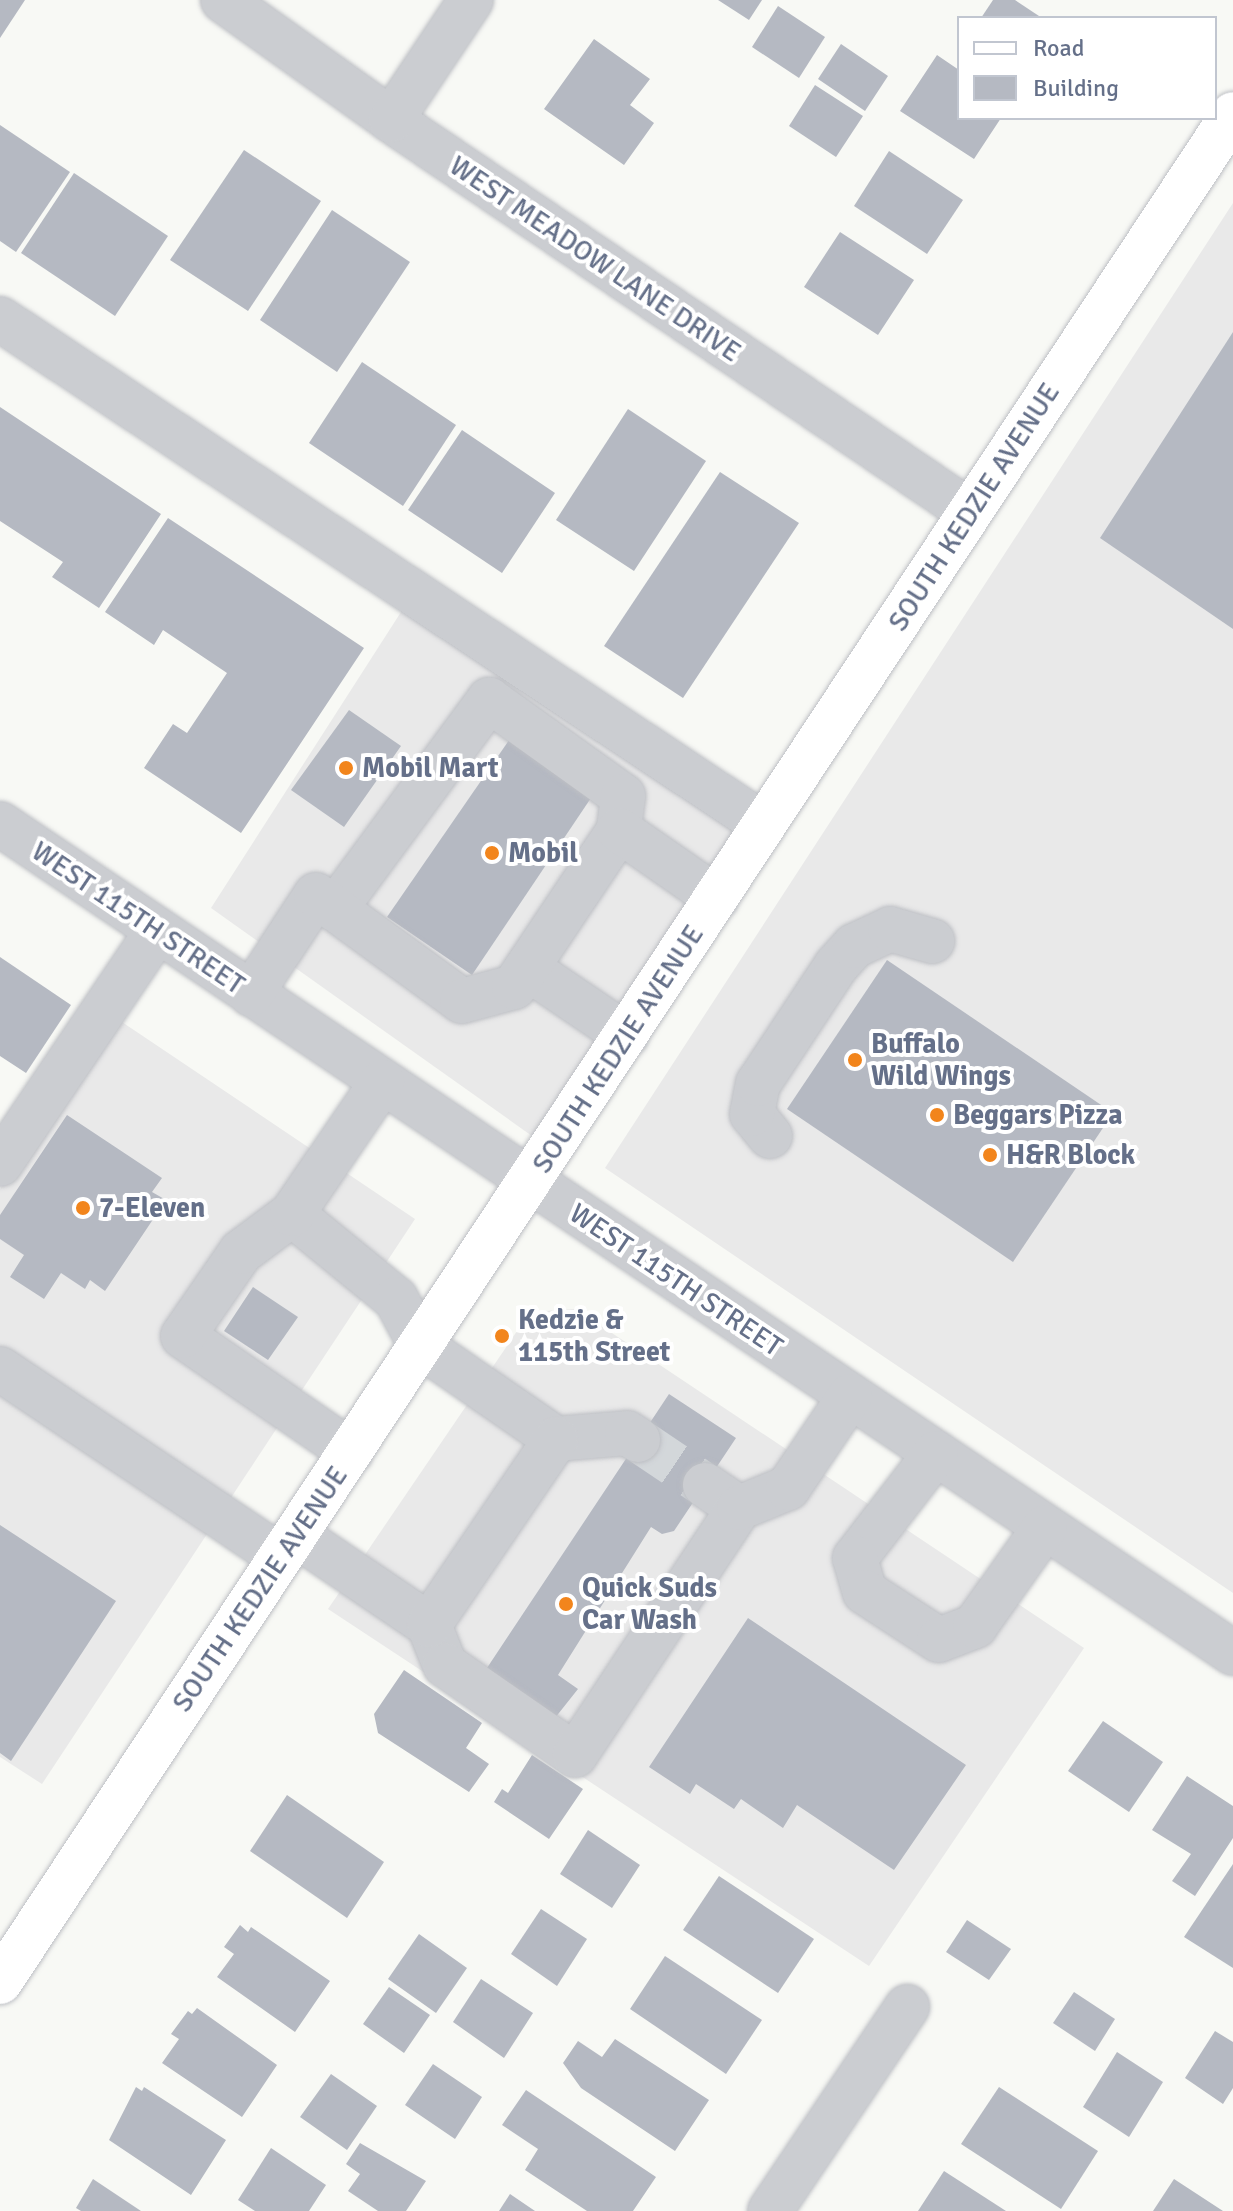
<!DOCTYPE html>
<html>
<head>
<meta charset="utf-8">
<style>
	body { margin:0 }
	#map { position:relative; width:1233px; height:2211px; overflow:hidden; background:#f8f9f5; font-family:Signika,sans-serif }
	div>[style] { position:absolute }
	.built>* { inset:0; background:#e9e9e9 }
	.building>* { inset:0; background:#b5b9c2 }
	.minor-tunnel>* { height:44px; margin-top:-22px; transform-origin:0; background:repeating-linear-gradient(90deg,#d3d7da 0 44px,transparent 0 66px) }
	.roads { filter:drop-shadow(0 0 2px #bdbfc4) drop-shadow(0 0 2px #bdbfc4) }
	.minor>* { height:44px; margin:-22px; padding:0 22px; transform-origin:22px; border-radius:22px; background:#cbcdd1 }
	.major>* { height:44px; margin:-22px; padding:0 22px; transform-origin:22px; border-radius:22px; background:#fff }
	.dots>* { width:22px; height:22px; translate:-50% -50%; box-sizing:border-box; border:4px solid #fff; border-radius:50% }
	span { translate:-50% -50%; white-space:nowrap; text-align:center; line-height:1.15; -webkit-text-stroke:8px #fff; paint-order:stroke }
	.street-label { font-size:28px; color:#657089 }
	.poi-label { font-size:28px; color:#657089; font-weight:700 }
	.left { translate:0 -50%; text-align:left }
	.legend { position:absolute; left:957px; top:16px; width:260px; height:104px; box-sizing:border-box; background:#fff; border:2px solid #c1c6d0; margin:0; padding:10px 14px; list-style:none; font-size:24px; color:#657089 }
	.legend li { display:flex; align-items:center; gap:16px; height:40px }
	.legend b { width:40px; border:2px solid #c1c6d0 }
</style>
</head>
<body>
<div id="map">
	<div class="built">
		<div style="clip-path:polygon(1233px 203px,1233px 1593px,605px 1168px)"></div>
		<div style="clip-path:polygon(419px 584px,758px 807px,532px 1136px,211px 908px)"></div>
		<div style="clip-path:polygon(113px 1016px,415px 1219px,42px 1784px,0 1757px,0 1189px)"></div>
		<div style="clip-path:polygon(576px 1309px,1084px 1648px,869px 1966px,328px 1609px,530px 1312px)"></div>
	</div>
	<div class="building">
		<div style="clip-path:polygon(0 0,25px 0,0 38px)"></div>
		<div style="clip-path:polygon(718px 0,762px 0,749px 20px)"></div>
		<div style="clip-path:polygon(993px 0,1015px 0,1042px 18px,981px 18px)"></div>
		<div style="clip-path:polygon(778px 6px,825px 37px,799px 78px,752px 47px)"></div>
		<div style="clip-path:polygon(594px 39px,650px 79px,630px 105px,654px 123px,624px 165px,544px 109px)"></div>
		<div style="clip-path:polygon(841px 44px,888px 76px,865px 111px,818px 79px)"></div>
		<div style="clip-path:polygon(937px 55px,959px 70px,959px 118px,1001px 118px,974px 159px,900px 111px)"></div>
		<div style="clip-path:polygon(815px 85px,863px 116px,836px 157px,789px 126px)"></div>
		<div style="clip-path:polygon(0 125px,70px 172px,16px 252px,0 241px)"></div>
		<div style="clip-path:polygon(244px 150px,321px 201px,248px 311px,170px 260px)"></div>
		<div style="clip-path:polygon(889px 151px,963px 200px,927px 254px,854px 206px)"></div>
		<div style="clip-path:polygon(74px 173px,168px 236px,115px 316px,21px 253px)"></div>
		<div style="clip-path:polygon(332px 210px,410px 262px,337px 372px,260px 320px)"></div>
		<div style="clip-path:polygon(840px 232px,914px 280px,878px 335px,804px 287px)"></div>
		<div style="clip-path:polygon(1233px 332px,1233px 629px,1100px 538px)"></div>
		<div style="clip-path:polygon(362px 362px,456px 425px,403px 506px,309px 443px)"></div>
		<div style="clip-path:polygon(0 407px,161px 514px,99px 608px,52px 577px,63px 562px,0 521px)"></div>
		<div style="clip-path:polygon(628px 409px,706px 461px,634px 571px,556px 520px)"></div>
		<div style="clip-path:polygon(462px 430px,555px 493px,502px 573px,408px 510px)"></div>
		<div style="clip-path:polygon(720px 472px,799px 523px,683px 698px,604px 646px)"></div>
		<div style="clip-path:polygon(168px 518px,364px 648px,241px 833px,144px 768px,173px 724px,187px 733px,227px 673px,163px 630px,154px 645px,105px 612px)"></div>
		<div style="clip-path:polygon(349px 710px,401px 746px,344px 827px,291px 790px)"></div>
		<div style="clip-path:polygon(514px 733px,597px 789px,472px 975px,387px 917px)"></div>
		<div style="clip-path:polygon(0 957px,71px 1005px,26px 1073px,0 1056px)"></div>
		<div style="clip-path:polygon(887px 960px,1113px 1113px,1013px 1262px,787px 1109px)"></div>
		<div style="clip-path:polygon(67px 1115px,162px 1178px,152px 1192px,166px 1200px,105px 1291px,90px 1280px,85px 1289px,61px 1273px,44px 1299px,10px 1277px,24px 1255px,0 1239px,0 1215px)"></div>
		<div style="clip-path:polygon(253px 1287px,298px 1317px,268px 1360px,224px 1331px)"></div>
		<div style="clip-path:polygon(669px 1394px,736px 1438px,674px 1531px,662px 1534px,651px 1527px,558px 1675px,578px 1689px,551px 1723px,483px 1674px)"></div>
		<div style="clip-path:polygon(0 1525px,116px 1601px,11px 1761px,0 1753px)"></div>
		<div style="clip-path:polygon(748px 1618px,966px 1765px,894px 1870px,797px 1805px,783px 1828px,741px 1799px,734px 1809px,696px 1784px,690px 1794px,649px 1767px)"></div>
		<div style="clip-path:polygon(404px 1670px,482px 1723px,466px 1748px,489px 1764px,469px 1792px,378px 1733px,374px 1714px)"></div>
		<div style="clip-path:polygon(1103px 1721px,1163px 1762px,1129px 1812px,1068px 1771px)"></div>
		<div style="clip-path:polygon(532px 1755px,583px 1789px,549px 1839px,494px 1802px,502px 1789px,508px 1793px)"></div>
		<div style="clip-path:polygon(1187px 1776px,1233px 1806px,1233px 1838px,1195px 1896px,1172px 1881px,1191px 1854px,1152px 1830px)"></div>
		<div style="clip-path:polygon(287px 1795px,384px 1862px,347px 1918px,250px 1851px)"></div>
		<div style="clip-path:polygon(588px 1830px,640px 1865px,612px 1908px,560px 1874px)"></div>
		<div style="clip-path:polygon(1233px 1864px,1233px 1968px,1184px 1937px)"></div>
		<div style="clip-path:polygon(719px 1876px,814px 1939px,778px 1993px,683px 1930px)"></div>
		<div style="clip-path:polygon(541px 1909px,587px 1939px,557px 1986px,511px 1954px)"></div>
		<div style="clip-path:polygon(967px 1920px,1011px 1949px,989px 1980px,946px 1952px)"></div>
		<div style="clip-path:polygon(240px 1925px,248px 1932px,251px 1927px,330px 1981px,295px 2032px,217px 1977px,234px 1954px,224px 1947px)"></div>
		<div style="clip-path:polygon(419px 1934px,467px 1968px,436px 2013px,388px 1979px)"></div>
		<div style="clip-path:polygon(665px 1956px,762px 2020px,726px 2074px,630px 2009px)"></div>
		<div style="clip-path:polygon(481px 1979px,533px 2013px,504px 2058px,453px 2022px)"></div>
		<div style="clip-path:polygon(389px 1987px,430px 2015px,404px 2053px,363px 2024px)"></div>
		<div style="clip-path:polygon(1074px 1992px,1115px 2019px,1095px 2051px,1053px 2023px)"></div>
		<div style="clip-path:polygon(197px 2008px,277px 2065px,242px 2117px,162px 2063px,179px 2039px,171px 2034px,188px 2011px,192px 2014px)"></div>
		<div style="clip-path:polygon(1215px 2031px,1233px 2042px,1233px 2088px,1223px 2104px,1185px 2078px)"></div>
		<div style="clip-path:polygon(615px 2039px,709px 2100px,675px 2151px,581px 2088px,563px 2063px,578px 2041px,602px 2057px)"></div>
		<div style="clip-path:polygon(1117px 2052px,1163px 2082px,1129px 2137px,1083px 2107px)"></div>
		<div style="clip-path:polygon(433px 2064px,482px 2097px,455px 2139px,405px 2105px)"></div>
		<div style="clip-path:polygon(331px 2074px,377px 2106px,347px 2150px,300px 2117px)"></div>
		<div style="clip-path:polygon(136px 2087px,142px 2091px,144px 2087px,226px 2140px,191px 2195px,109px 2140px)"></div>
		<div style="clip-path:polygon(999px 2087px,1098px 2151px,1061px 2209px,961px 2144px)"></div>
		<div style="clip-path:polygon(526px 2090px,656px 2177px,633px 2211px,587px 2211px,525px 2170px,538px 2149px,502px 2125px)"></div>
		<div style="clip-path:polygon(360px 2143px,426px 2181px,406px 2211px,378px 2211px,348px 2191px,360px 2174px,346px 2164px)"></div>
		<div style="clip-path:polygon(271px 2148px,326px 2185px,309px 2211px,255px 2211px,238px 2200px)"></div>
		<div style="clip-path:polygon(944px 2171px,1006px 2211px,918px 2211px)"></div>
		<div style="clip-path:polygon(93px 2179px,141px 2211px,81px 2211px,76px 2208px)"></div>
		<div style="clip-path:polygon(1174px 2179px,1223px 2211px,1153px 2211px)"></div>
		<div style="clip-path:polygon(510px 2194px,535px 2211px,499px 2211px)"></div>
	</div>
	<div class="minor-tunnel">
		<div style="left:638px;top:1440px;width:81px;rotate:33.9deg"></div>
	</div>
	<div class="roads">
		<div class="minor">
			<div style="left:223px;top:0;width:206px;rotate:35.5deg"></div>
			<div style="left:391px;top:120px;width:699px;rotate:34.1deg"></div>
			<div style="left:391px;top:120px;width:144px;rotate:-56.3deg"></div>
			<div style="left:0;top:319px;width:916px;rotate:33.52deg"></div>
			<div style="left:0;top:824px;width:1486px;rotate:33.91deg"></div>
			<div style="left:335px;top:909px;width:260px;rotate:-53.6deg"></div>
			<div style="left:489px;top:700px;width:165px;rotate:35.6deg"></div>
			<div style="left:623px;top:796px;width:34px;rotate:97deg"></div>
			<div style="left:527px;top:968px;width:120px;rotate:34.1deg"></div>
			<div style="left:251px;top:994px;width:118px;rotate:-56.7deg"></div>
			<div style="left:316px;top:895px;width:180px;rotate:36deg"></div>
			<div style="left:462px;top:1001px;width:54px;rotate:-15.1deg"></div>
			<div style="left:514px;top:987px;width:189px;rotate:-56.2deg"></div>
			<div style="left:619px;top:830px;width:119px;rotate:34.8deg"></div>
			<div style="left:770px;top:1136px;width:28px;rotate:-129deg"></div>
			<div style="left:752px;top:1114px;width:31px;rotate:-79deg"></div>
			<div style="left:758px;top:1084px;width:141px;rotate:-56.5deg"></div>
			<div style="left:836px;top:966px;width:27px;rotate:-48deg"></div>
			<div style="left:854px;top:946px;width:40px;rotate:-25deg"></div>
			<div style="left:890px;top:929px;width:44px;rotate:15.9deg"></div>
			<div style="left:0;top:1164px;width:282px;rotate:-56deg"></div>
			<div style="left:292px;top:1214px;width:134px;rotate:39.3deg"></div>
			<div style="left:396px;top:1299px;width:53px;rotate:62deg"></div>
			<div style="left:421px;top:1346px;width:164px;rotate:34.6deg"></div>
			<div style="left:556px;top:1439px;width:71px;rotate:-4.8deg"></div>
			<div style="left:627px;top:1433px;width:13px;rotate:32deg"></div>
			<div style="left:0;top:1369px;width:338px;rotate:33.8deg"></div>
			<div style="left:351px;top:1452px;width:204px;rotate:-145.4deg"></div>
			<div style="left:183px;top:1336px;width:102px;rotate:-55.4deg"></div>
			<div style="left:241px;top:1252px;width:64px;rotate:-36.7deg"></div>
			<div style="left:292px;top:1214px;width:160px;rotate:-55.7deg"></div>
			<div style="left:936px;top:1453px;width:133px;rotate:127.6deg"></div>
			<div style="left:855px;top:1558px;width:35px;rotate:74deg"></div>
			<div style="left:865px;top:1592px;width:88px;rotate:33deg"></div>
			<div style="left:939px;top:1640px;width:39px;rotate:-21deg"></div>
			<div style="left:975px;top:1626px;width:121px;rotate:-54.7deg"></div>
			<div style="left:705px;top:1485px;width:41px;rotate:34.1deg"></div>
			<div style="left:296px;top:1535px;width:161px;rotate:34.1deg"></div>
			<div style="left:429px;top:1625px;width:43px;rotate:68.2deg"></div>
			<div style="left:445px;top:1665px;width:158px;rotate:34.7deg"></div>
			<div style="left:575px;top:1755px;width:296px;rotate:-56.4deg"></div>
			<div style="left:739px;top:1508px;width:53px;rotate:-22.2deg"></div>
			<div style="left:788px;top:1488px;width:111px;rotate:-56deg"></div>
			<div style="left:429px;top:1625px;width:225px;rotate:-55.7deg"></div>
			<div style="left:770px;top:2211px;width:246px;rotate:-56.1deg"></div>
		</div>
		<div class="major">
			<div style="left:0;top:1982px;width:2238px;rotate:-56.57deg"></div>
		</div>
	</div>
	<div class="dots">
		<div style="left:346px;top:768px;background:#f2851c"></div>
		<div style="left:492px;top:853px;background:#f2851c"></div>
		<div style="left:855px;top:1060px;background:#f2851c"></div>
		<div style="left:937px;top:1115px;background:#f2851c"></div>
		<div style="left:990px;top:1155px;background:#f2851c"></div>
		<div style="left:83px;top:1208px;background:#f2851c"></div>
		<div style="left:502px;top:1336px;background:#f2851c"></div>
		<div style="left:566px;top:1604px;background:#f2851c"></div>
	</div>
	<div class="street-label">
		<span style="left:595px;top:259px;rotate:34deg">WEST MEADOW LANE DRIVE</span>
		<span style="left:974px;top:507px;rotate:-57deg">SOUTH KEDZIE AVENUE</span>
		<span style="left:138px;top:918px;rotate:34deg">WEST 115TH STREET</span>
		<span style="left:618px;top:1049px;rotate:-57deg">SOUTH KEDZIE AVENUE</span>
		<span style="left:676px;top:1280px;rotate:34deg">WEST 115TH STREET</span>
		<span style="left:260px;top:1589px;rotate:-56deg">SOUTH KEDZIE AVENUE</span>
	</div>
	<div class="poi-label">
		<span class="left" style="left:362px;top:768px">Mobil Mart</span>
		<span class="left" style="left:508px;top:853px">Mobil</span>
		<span class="left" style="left:871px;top:1060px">Buffalo<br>Wild Wings</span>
		<span class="left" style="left:953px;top:1115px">Beggars Pizza</span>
		<span class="left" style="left:1006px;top:1155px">H&amp;R Block</span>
		<span class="left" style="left:99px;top:1208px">7-Eleven</span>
		<span class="left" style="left:518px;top:1336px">Kedzie &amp;<br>115th Street</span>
		<span class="left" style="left:582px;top:1604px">Quick Suds<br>Car Wash</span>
	</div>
	<ul class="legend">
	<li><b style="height:10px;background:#fff"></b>Road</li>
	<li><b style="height:22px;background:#b5b9c2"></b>Building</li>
	</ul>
</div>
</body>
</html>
